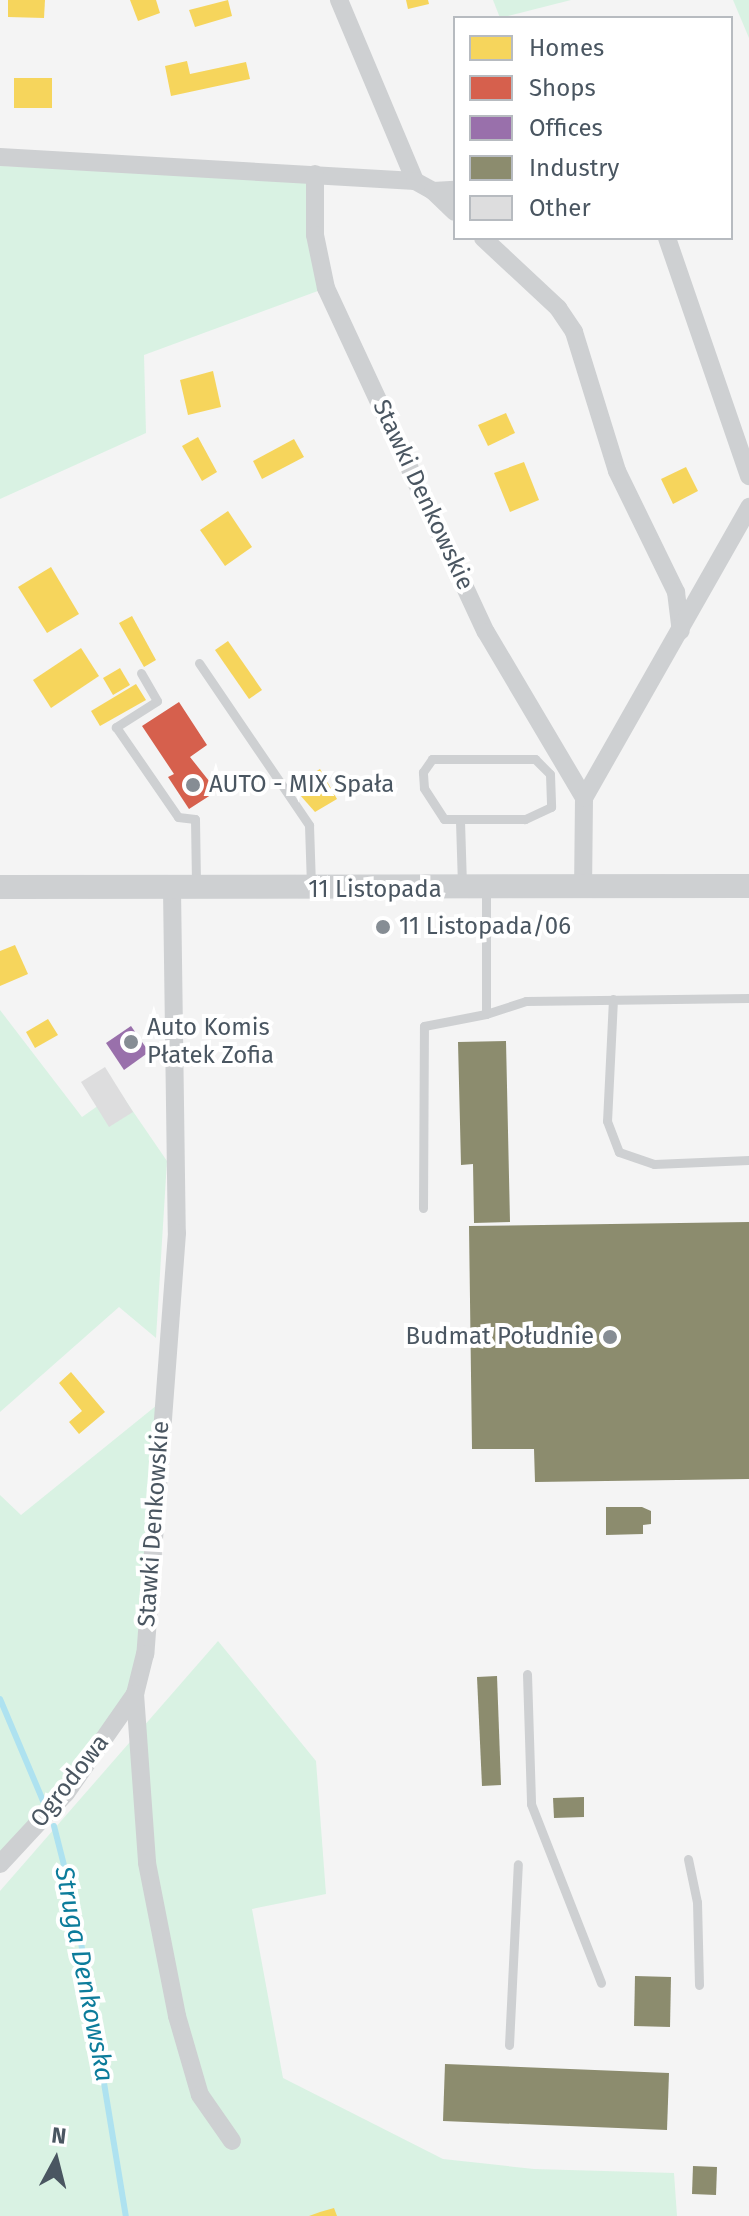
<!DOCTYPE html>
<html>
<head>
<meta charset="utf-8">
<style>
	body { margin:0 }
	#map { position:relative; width:749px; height:2216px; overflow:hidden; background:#f4f4f4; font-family:"Fira Sans",sans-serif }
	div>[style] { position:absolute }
	.green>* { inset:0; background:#d9f2e3 }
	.homes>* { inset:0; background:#f6d55c }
	.shops>* { inset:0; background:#d6604d }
	.offices>* { inset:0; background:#9970ab }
	.industry>* { inset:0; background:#8c8c6e }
	.stream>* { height:6px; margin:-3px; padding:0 3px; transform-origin:3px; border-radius:3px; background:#aee2f0 }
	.building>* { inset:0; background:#ddddde }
	.service>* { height:9px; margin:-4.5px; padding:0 4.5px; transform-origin:4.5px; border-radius:4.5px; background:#ced0d2 }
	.minor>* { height:18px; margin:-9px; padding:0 9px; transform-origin:9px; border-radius:9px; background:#ced0d2 }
	.tertiary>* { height:24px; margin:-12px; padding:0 12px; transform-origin:12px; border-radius:12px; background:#ced0d2 }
	.dots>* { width:22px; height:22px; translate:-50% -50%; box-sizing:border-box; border:4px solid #fff; border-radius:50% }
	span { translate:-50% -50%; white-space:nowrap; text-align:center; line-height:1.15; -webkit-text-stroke:8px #fff; paint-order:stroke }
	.street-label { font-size:24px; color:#4a5661 }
	.poi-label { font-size:24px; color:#4a5661 }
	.left { translate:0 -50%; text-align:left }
	.right { translate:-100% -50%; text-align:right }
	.water-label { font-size:26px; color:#0c7c9b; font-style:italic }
	.legend { position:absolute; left:453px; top:16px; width:280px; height:224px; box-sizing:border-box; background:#fff; border:2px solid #b7bbc0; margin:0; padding:10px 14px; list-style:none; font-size:24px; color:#4a5661 }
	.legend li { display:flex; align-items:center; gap:16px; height:40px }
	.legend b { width:40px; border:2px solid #b7bbc0 }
	.north { position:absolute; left:16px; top:2120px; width:80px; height:80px; -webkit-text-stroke:6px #fff; paint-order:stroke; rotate:7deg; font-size:22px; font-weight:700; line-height:32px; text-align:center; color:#4a5661 }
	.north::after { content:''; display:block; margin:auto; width:28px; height:36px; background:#4a5661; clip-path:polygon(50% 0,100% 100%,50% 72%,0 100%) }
</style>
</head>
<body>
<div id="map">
	<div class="green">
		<div style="clip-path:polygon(493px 0,571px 0,500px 18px)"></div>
		<div style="clip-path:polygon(733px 0,749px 0,749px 38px)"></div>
		<div style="clip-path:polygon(0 166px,315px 174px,326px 288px,144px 355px,146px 433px,0 499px)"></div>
		<div style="clip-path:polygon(0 1010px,82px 1117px,119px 1091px,167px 1161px,156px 1338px,119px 1307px,0 1412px)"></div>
		<div style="clip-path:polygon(162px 1401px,135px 1694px,0 1864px,0 1495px,21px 1515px)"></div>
		<div style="clip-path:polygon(218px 1641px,316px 1761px,326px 1894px,252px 1909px,283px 2078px,443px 2159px,534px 2169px,674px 2173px,677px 2216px,0 2216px,0 1891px)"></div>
	</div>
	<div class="homes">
		<div style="clip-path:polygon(8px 0,45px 0,44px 18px,8px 17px)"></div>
		<div style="clip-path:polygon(130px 0,156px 0,160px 13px,138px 21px)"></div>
		<div style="clip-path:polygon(228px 0,232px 16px,195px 27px,189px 10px)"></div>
		<div style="clip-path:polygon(406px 0,428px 0,429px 4px,408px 9px)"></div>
		<div style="clip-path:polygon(187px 61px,190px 74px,246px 62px,250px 79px,171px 96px,165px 66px)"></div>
		<div style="clip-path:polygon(14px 78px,52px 78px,52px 108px,14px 108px)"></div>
		<div style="clip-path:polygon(213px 371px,221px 407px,188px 415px,180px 380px)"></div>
		<div style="clip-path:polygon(506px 413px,515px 433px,488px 446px,478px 425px)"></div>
		<div style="clip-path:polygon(198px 437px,217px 472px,202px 481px,182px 446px)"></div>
		<div style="clip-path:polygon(294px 439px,304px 457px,262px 479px,253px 461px)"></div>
		<div style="clip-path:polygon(524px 462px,539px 500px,510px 512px,494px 473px)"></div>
		<div style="clip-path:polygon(686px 467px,698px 491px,673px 504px,661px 479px)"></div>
		<div style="clip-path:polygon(228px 511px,252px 547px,225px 566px,200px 530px)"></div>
		<div style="clip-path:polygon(51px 567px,79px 614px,47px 633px,18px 587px)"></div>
		<div style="clip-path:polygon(132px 616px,156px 660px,144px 667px,119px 623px)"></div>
		<div style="clip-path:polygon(228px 641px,262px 690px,249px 699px,215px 650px)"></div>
		<div style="clip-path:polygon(81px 648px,99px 676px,51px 708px,33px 680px)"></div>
		<div style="clip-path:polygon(120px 668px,130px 685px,113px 695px,103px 678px)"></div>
		<div style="clip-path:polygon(136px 684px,146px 700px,100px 726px,91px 711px)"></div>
		<div style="clip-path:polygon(320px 769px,337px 799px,315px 812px,292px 786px)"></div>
		<div style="clip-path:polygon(15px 945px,28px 974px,0 986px,0 951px)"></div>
		<div style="clip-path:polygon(48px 1019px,58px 1035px,35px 1048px,26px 1032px)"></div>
		<div style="clip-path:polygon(71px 1372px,105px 1412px,79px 1434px,69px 1422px,82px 1411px,59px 1383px)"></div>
		<div style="clip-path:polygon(334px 2208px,337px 2216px,309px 2216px,320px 2212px)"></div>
	</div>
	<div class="shops">
		<div style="clip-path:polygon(179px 702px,207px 745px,190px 757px,217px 791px,189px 809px,168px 777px,174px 774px,142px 726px)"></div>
	</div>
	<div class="offices">
		<div style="clip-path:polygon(131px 1026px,149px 1052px,124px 1070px,106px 1043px)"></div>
	</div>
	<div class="industry">
		<div style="clip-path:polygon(506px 1041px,510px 1222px,474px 1223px,473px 1164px,461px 1165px,458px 1042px)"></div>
		<div style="clip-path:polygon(749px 1222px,749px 1479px,535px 1482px,534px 1449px,472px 1449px,469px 1226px)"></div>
		<div style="clip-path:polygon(606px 1507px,642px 1507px,651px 1511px,651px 1524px,643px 1525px,643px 1534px,606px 1535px)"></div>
		<div style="clip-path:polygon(497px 1676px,501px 1785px,482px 1786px,477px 1677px)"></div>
		<div style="clip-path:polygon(584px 1797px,584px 1817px,554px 1818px,553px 1798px)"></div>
		<div style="clip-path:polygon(635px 1976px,671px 1977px,670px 2027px,634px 2026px)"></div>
		<div style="clip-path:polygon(445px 2064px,669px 2073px,667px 2130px,443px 2121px)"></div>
		<div style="clip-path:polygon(693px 2166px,717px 2167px,716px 2195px,692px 2194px)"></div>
	</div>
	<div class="stream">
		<div style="left:0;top:1699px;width:111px;rotate:67.1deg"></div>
		<div style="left:54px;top:1826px;width:89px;rotate:75.7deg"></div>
		<div style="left:76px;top:1912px;width:308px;rotate:80.7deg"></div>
	</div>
	<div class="building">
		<div style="clip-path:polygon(105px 1067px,133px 1112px,109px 1127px,81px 1082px)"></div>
	</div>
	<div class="service">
		<div style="left:199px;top:663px;width:196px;rotate:55.8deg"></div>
		<div style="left:309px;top:825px;width:60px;rotate:88.1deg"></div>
		<div style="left:141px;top:673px;width:32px;rotate:60deg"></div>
		<div style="left:157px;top:701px;width:49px;rotate:147.6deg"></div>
		<div style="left:116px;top:727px;width:109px;rotate:55.4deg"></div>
		<div style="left:178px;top:817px;width:17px;rotate:7deg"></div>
		<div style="left:195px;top:819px;width:66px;rotate:89.1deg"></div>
		<div style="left:432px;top:759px;width:103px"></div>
		<div style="left:535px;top:759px;width:21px;rotate:45deg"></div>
		<div style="left:550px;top:774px;width:33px;rotate:88deg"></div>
		<div style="left:551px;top:807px;width:29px;rotate:155deg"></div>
		<div style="left:525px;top:819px;width:81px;rotate:180deg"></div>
		<div style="left:444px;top:819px;width:37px;rotate:-123deg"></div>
		<div style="left:424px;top:788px;width:16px;rotate:-94deg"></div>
		<div style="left:423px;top:772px;width:16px;rotate:-55deg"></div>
		<div style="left:460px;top:821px;width:65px;rotate:88.2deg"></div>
		<div style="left:613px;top:999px;width:122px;rotate:92.8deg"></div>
		<div style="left:607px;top:1121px;width:33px;rotate:69deg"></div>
		<div style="left:619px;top:1152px;width:37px;rotate:19deg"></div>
		<div style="left:654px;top:1164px;width:95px;rotate:-2.4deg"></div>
		<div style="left:486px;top:1014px;width:42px;rotate:-18deg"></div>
		<div style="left:526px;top:1001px;width:223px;rotate:-0.8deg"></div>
		<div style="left:423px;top:1208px;width:182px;rotate:-89.7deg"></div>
		<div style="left:424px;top:1026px;width:63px;rotate:-11deg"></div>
		<div style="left:486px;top:1014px;width:124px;rotate:-90deg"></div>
		<div style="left:527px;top:1674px;width:130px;rotate:88.2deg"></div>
		<div style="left:531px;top:1804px;width:192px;rotate:68.6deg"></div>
		<div style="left:688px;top:1859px;width:44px;rotate:78.2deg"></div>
		<div style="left:697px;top:1902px;width:83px;rotate:88.6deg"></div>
		<div style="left:509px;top:2045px;width:181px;rotate:-87.2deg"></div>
	</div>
	<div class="minor">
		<div style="left:339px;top:0;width:196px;rotate:67.2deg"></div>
		<div style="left:0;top:157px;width:416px;rotate:3.3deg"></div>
		<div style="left:415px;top:181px;width:21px;rotate:29deg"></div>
		<div style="left:433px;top:191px;width:22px;rotate:-3deg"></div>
		<div style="left:315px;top:174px;width:61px;rotate:90deg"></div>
		<div style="left:315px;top:235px;width:54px;rotate:78.3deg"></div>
		<div style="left:326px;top:288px;width:379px;rotate:65.1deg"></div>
		<div style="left:486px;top:632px;width:193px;rotate:59.4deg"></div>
		<div style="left:584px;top:798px;width:90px;rotate:90.6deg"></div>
		<div style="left:433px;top:191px;width:30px;rotate:44deg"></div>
		<div style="left:483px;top:238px;width:103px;rotate:43deg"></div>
		<div style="left:558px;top:308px;width:29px;rotate:56deg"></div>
		<div style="left:574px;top:332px;width:145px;rotate:72.8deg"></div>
		<div style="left:617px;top:471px;width:135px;rotate:64deg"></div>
		<div style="left:676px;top:592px;width:39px;rotate:83deg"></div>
		<div style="left:667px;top:238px;width:252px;rotate:71deg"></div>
		<div style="left:584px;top:798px;width:335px;rotate:-60.4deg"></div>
		<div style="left:172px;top:889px;width:344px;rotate:89.2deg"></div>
		<div style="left:177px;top:1233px;width:422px;rotate:94.3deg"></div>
		<div style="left:145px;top:1654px;width:41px;rotate:104deg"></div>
		<div style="left:135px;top:1694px;width:169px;rotate:85.9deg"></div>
		<div style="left:147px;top:1863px;width:156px;rotate:78.9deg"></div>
		<div style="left:177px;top:2016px;width:82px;rotate:73.8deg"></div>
		<div style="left:200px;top:2095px;width:56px;rotate:55.2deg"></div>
		<div style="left:0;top:1864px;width:97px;rotate:-47.1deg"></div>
		<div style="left:66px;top:1793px;width:121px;rotate:-55.1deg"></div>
	</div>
	<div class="tertiary">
		<div style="left:0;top:887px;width:749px;rotate:-0.08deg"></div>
	</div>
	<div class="dots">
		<div style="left:193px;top:785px;background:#868d94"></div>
		<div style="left:383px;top:927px;background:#868d94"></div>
		<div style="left:131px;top:1042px;background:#868d94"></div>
		<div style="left:610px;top:1337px;background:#868d94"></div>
	</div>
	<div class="street-label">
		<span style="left:423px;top:495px;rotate:65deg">Stawki Denkowskie</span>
		<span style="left:375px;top:890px">11 Listopada</span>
		<span style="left:154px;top:1524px;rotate:-86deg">Stawki Denkowskie</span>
		<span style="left:70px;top:1781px;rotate:-52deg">Ogrodowa</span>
	</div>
	<div class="poi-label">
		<span class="left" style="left:209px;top:785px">AUTO - MIX Spała</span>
		<span class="left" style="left:399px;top:927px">11 Listopada/06</span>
		<span class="left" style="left:147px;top:1042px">Auto Komis<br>Płatek Zofia</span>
		<span class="right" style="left:594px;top:1337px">Budmat Południe</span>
	</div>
	<div class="water-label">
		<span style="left:84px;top:1974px;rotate:79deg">Struga Denkowska</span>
	</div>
	<ul class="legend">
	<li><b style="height:22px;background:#f6d55c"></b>Homes</li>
	<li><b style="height:22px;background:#d6604d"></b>Shops</li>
	<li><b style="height:22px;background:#9970ab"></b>Offices</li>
	<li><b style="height:22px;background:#8c8c6e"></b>Industry</li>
	<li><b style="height:22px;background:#ddddde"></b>Other</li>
	</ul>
	<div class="north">N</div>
</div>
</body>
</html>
